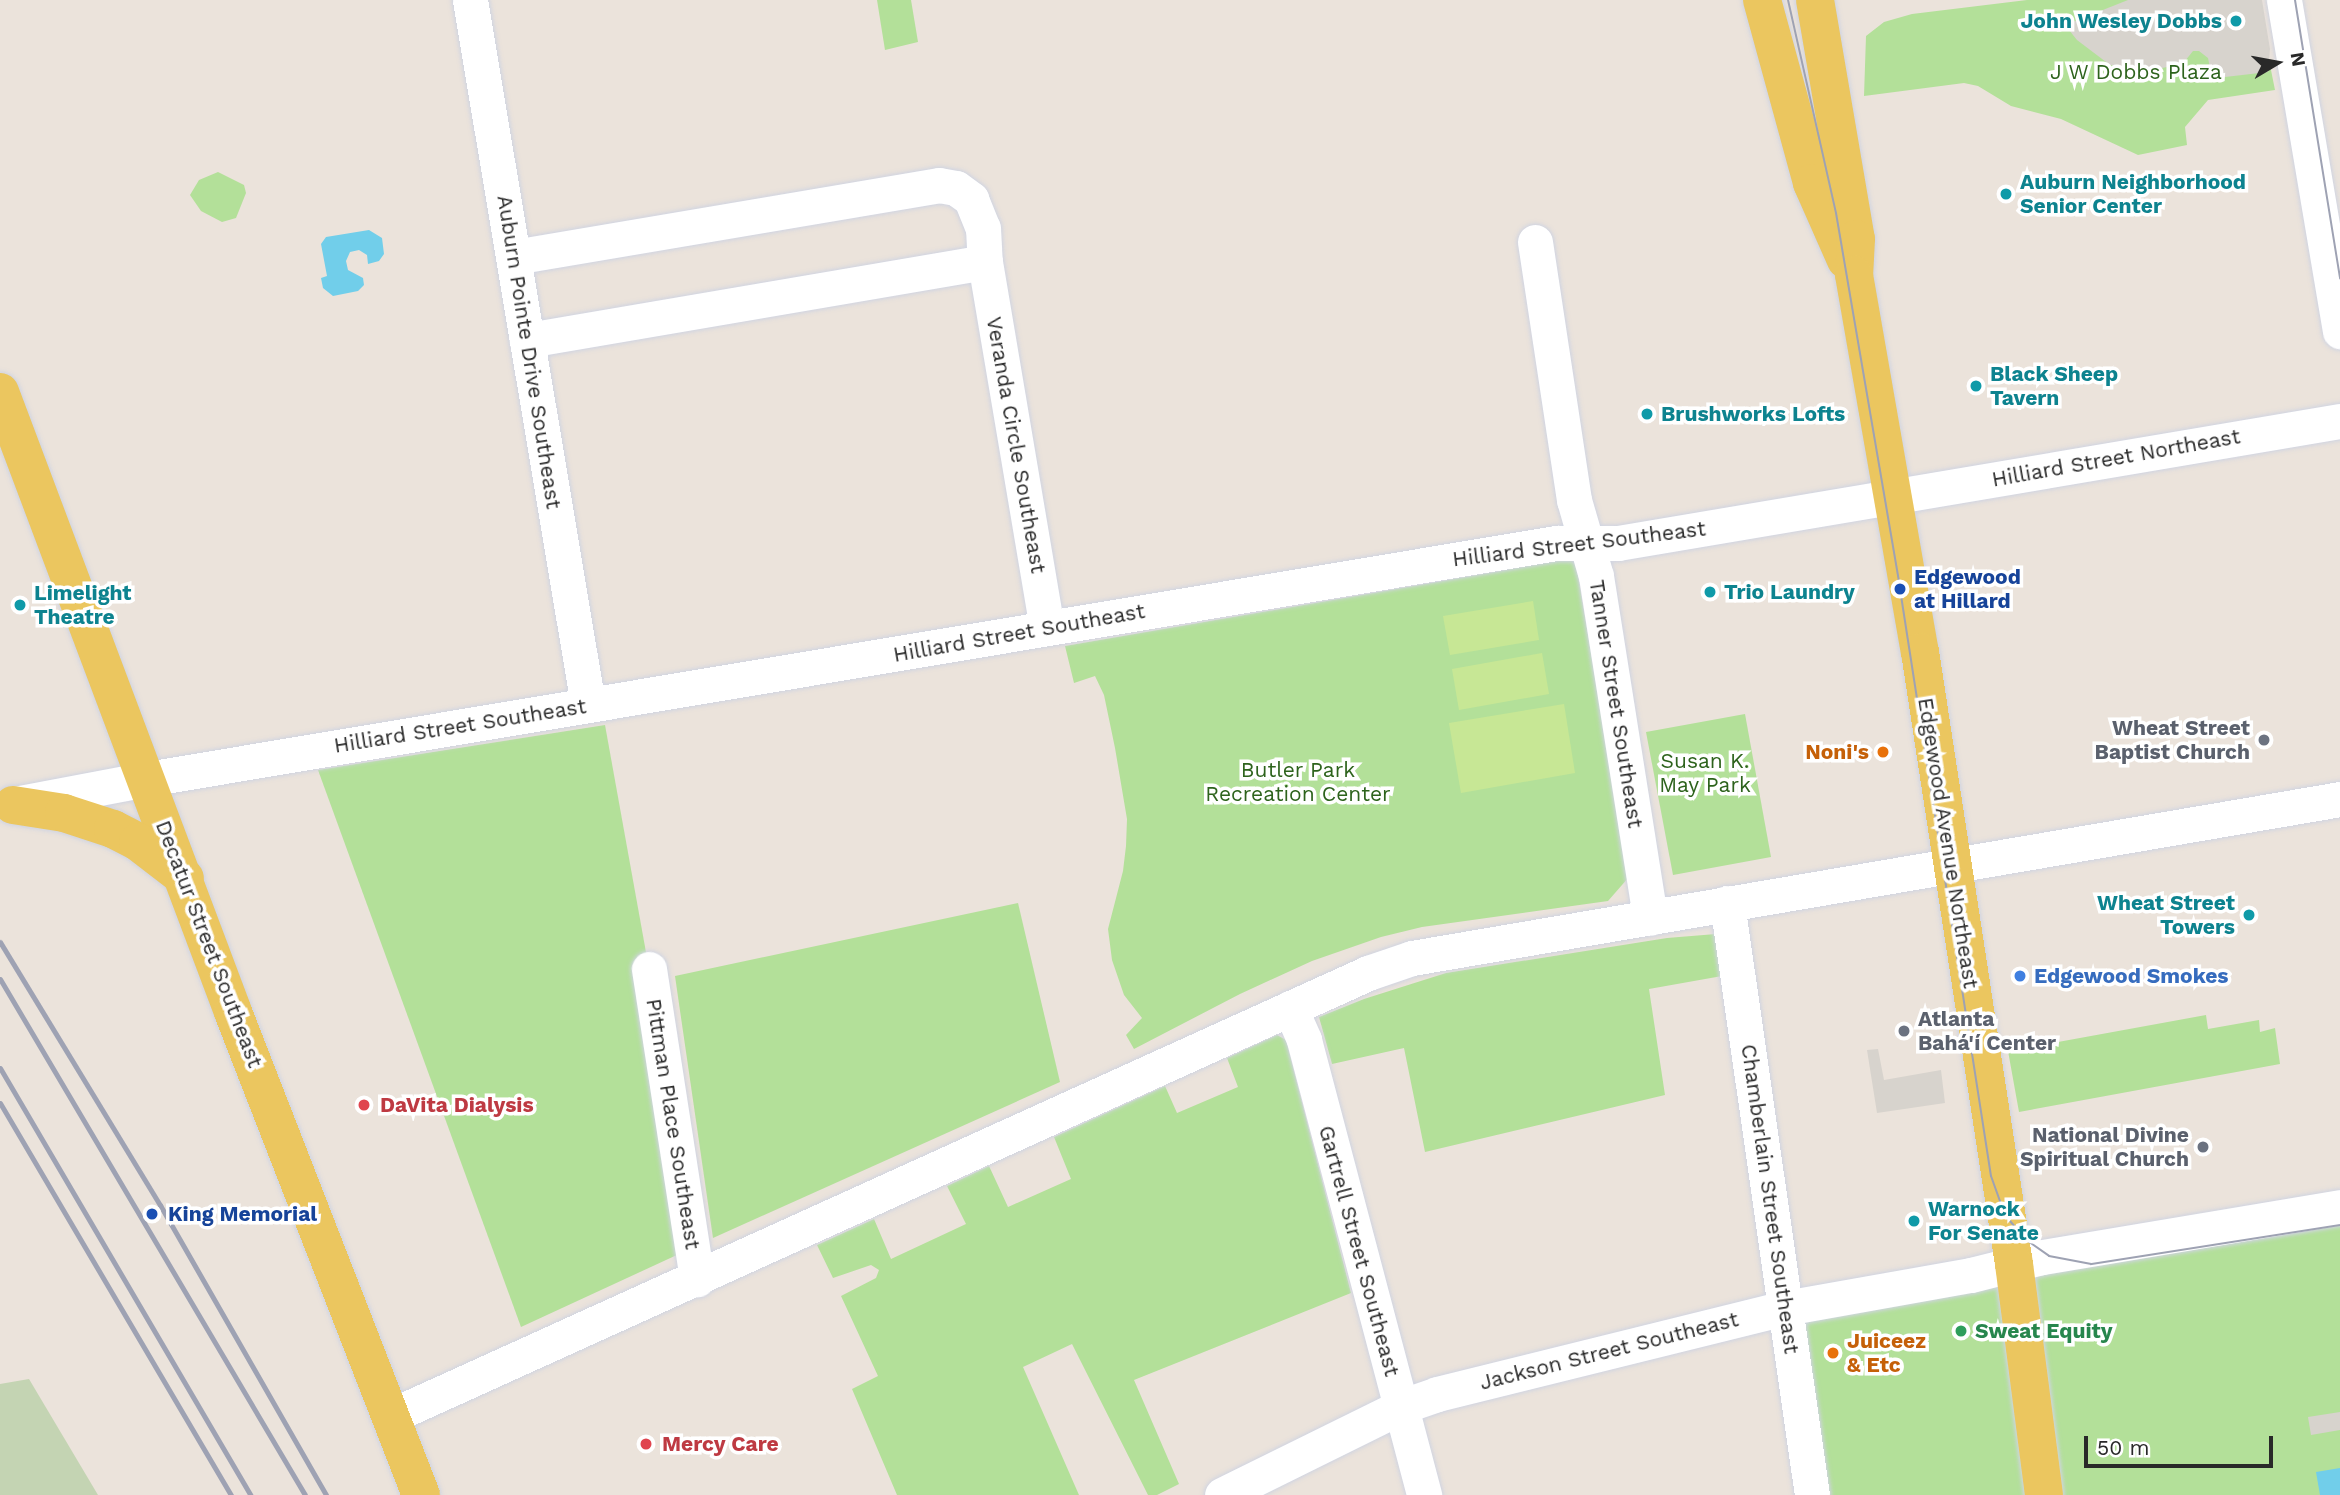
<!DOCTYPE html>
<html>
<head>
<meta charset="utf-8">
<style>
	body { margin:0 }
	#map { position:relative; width:2340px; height:1495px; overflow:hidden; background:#ebe3db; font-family:"Work Sans",sans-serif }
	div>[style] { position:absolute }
	.green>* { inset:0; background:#b3e099 }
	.cemetery>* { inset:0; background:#c4d4b3 }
	.pitch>* { inset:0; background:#c7e795 }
	.plaza>* { inset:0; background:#d7d3cd }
	.water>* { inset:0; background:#71ceea }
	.roads { filter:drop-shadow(0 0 2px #d0d4e1) drop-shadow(0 0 2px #d0d4e1) }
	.minor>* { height:35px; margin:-17.5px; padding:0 17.5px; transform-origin:17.5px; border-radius:17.5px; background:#fff }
	.major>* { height:38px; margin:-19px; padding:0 19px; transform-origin:19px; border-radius:19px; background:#ebc65f }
	.tram>* { height:2px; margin:-1px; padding:0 1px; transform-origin:1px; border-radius:1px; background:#9ea2b3 }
	.rail>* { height:5px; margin:-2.5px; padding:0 2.5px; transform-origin:2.5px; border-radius:2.5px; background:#9ea2b3 }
	.dots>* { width:19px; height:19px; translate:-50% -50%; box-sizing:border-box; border:4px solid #fff; border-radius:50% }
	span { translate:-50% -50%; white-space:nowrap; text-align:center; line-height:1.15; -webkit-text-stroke:7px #fff; paint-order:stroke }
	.culture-label { font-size:21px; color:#0d838f; font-weight:700 }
	.right { translate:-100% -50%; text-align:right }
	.left { translate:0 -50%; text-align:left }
	.park-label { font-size:21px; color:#2d631c }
	.street-label { font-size:21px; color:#292929 }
	.transit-label { font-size:21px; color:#164399; font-weight:700 }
	.worship-label { font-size:21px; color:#5b616d; font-weight:700 }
	.food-label { font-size:21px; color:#c56008; font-weight:700 }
	.shop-label { font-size:21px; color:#366cbe; font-weight:700 }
	.health-label { font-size:21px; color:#be3a42; font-weight:700 }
	.leisure-label { font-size:21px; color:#27864d; font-weight:700 }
	.north { position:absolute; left:2242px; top:28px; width:70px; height:70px; -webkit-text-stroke:5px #fff; paint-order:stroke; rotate:80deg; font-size:19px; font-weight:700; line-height:28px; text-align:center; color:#292929 }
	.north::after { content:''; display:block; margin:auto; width:24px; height:32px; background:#292929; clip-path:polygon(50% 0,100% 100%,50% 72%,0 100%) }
	.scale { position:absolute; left:2084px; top:1436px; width:189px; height:32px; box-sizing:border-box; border:4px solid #292929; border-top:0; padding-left:9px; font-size:21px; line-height:24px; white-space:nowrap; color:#292929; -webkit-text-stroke:5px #fff; paint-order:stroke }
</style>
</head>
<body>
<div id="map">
	<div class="green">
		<div style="clip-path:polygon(877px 0,911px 0,918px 42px,885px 50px)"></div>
		<div style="clip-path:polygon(2027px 0,2257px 0,2275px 90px,2208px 100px,2185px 127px,2187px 145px,2138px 155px,2061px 119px,2011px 106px,1978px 86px,1964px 83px,1864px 96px,1866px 36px,1884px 22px,1912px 14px)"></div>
		<div style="clip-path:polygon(218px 172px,244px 185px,246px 193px,236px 218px,222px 222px,201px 211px,190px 195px,199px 180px)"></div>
		<div style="clip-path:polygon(1575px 558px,1629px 877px,1608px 901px,1422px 927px,1381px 937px,1312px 961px,1240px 994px,1134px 1049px,1126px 1035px,1142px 1018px,1124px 995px,1112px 960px,1108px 929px,1123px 871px,1126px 846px,1127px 819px,1115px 748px,1104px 695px,1095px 676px,1074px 683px,1065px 646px)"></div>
		<div style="clip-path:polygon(1745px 714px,1771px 857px,1673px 875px,1646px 732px)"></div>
		<div style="clip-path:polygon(605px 725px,649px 969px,692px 1248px,521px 1327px,318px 770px)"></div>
		<div style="clip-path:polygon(1018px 903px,1060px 1082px,713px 1238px,675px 976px)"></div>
		<div style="clip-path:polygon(1716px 934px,1722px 976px,1649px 989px,1665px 1095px,1425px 1152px,1404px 1048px,1332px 1064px,1319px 1017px,1364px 999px,1446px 973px,1667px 938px)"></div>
		<div style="clip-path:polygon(2206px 1015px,2208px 1029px,2259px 1020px,2260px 1032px,2275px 1028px,2280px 1064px,2019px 1112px,2008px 1051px)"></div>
		<div style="clip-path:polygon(1277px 1035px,1286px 1040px,1351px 1293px,1134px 1380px,1179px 1484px,1157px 1495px,1148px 1495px,1072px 1344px,1023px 1367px,1079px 1495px,897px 1495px,852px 1389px,878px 1376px,841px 1296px,876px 1278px,879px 1270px,871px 1265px,833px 1278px,817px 1245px,874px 1219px,891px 1259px,966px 1224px,947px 1186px,989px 1166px,1008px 1207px,1071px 1179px,1054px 1137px,1165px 1086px,1177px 1113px,1238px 1087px,1227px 1058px)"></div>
		<div style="clip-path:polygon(2340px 1221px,2340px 1495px,1814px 1495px,1785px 1308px)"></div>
	</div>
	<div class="cemetery">
		<div style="clip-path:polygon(29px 1379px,98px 1495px,0 1495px,0 1384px)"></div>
	</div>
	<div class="pitch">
		<div style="clip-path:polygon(1533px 601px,1539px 640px,1450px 655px,1443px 616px)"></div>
		<div style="clip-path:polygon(1542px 653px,1549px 694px,1459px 710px,1452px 669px)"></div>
		<div style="clip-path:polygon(1564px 704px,1575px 773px,1461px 793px,1449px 723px)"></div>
	</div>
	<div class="plaza">
		<div style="clip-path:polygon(2128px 0,2262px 0,2270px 49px,2268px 72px,2225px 77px,2210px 68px,2208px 58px,2199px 51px,2193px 51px,2185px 61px,2172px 66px,2152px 70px,2110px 65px,2077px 40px,2065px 25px)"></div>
		<div style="clip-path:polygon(1878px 1049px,1884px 1080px,1941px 1070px,1945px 1103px,1877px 1113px,1867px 1050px)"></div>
		<div style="clip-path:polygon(2340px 1412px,2340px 1430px,2311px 1435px,2308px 1417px)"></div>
	</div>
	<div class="water">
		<div style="clip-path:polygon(369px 230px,382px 238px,384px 254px,379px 261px,368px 264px,367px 255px,359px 250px,350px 252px,346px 261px,348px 270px,363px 278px,364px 285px,358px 291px,333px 296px,323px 288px,321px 278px,327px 276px,321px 244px,326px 237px)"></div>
		<div style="clip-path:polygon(2340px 1468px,2340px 1495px,2320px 1495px,2316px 1472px)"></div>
	</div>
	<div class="roads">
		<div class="minor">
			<div style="left:470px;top:0;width:715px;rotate:80.5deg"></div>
			<div style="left:2284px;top:0;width:336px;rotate:80.4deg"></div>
			<div style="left:1535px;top:242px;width:261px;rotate:81.4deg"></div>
			<div style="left:1574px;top:500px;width:79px;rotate:73.9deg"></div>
			<div style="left:1596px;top:576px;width:346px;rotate:81deg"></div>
			<div style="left:514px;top:257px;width:431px;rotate:-9.6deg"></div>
			<div style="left:939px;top:185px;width:17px;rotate:10deg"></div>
			<div style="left:956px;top:188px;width:19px;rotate:36deg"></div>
			<div style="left:971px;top:199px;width:31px;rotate:68deg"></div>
			<div style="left:983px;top:228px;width:34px;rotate:87deg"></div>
			<div style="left:985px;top:262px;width:465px;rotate:170.3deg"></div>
			<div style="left:985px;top:262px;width:371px;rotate:80.4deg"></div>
			<div style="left:20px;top:803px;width:129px;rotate:-10.7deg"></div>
			<div style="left:147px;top:779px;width:1429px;rotate:-9.51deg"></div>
			<div style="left:1556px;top:543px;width:62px"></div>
			<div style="left:1618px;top:543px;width:732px;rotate:-9.59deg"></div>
			<div style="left:1727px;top:903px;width:598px;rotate:81.83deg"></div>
			<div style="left:649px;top:969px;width:314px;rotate:81.2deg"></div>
			<div style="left:1290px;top:1008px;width:35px;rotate:66deg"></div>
			<div style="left:1304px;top:1040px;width:471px;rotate:75.2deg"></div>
			<div style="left:391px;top:1416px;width:1073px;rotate:-24.39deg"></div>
			<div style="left:1368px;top:973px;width:46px;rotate:-18.8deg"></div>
			<div style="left:1412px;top:958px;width:942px;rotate:-9.72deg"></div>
			<div style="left:1222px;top:1495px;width:199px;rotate:-26.3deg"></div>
			<div style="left:1400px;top:1407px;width:39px;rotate:-19deg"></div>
			<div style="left:1437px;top:1394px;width:358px;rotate:-13.9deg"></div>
			<div style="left:1785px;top:1308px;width:189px;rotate:-10.1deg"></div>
			<div style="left:1971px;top:1275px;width:73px;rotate:-14.2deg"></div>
			<div style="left:2042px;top:1257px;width:302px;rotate:-9.5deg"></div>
		</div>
		<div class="major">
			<div style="left:1762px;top:0;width:190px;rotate:74.7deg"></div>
			<div style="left:1812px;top:183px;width:84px;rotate:66.2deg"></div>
			<div style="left:1815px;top:0;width:242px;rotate:80.3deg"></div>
			<div style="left:1856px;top:239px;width:36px;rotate:93deg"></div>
			<div style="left:1854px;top:275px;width:383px;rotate:80.1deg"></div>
			<div style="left:1920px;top:652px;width:619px;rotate:81.27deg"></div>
			<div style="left:2014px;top:1264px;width:233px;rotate:82.6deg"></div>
			<div style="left:0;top:392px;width:662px;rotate:69.4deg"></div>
			<div style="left:233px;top:1012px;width:518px;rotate:68.73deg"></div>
			<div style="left:13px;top:805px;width:52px;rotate:8.9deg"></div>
			<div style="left:64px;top:813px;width:52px;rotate:18.1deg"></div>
			<div style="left:113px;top:829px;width:28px;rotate:27deg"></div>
			<div style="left:138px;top:842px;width:59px;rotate:37.5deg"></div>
		</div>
	</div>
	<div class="tram">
		<div style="left:1788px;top:0;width:218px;rotate:77.3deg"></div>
		<div style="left:1836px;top:213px;width:381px;rotate:80.3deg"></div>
		<div style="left:1900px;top:589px;width:594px;rotate:81.19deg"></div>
		<div style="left:1991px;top:1176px;width:41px;rotate:70.3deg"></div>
		<div style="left:2005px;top:1215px;width:31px;rotate:50deg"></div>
		<div style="left:2025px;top:1239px;width:29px;rotate:35deg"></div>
		<div style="left:2049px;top:1256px;width:43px;rotate:10.8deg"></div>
		<div style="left:2091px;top:1264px;width:252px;rotate:-8.9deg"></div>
		<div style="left:2295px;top:0;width:282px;rotate:80.8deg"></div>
	</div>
	<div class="rail">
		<div style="left:0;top:942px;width:308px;rotate:58.7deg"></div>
		<div style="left:160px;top:1205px;width:334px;rotate:60.2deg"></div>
		<div style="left:0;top:979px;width:599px;rotate:59.41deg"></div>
		<div style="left:0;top:1068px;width:495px;rotate:59.6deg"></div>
		<div style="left:0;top:1103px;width:455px;rotate:59.5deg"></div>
	</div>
	<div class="dots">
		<div style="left:2236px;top:21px;background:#0f9aa8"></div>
		<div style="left:2006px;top:194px;background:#0f9aa8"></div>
		<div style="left:1976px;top:386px;background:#0f9aa8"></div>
		<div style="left:1647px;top:414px;background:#0f9aa8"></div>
		<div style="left:1900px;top:589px;background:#1a4fb4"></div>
		<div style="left:1710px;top:592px;background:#0f9aa8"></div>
		<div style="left:20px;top:605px;background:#0f9aa8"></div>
		<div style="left:2264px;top:740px;background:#6b7280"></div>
		<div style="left:1883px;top:752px;background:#e8710a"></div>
		<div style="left:2249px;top:915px;background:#0f9aa8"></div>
		<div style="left:2020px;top:976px;background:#3f7fe0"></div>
		<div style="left:1904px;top:1031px;background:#6b7280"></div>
		<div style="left:364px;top:1105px;background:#e0444e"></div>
		<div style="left:2203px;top:1147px;background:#6b7280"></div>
		<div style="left:152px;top:1214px;background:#1a4fb4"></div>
		<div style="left:1914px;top:1221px;background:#0f9aa8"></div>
		<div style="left:1961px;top:1331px;background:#2e9e5b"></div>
		<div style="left:1833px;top:1353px;background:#e8710a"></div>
		<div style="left:646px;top:1444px;background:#e0444e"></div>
	</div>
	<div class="culture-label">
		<span class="right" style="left:2222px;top:21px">John Wesley Dobbs</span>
		<span class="left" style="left:2020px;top:194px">Auburn Neighborhood<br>Senior Center</span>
		<span class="left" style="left:1990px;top:386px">Black Sheep<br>Tavern</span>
		<span class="left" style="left:1661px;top:414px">Brushworks Lofts</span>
		<span class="left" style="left:1724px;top:592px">Trio Laundry</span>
		<span class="left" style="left:34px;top:605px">Limelight<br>Theatre</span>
		<span class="right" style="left:2235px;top:915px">Wheat Street<br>Towers</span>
		<span class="left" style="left:1928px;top:1221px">Warnock<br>For Senate</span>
	</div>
	<div class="park-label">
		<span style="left:2136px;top:72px">J W Dobbs Plaza</span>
		<span style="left:1705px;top:773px">Susan K.<br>May Park</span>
		<span style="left:1298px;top:782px">Butler Park<br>Recreation Center</span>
	</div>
	<div class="street-label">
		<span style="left:529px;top:352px;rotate:81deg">Auburn Pointe Drive Southeast</span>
		<span style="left:1016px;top:445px;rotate:80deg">Veranda Circle Southeast</span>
		<span style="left:2116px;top:458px;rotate:-10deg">Hilliard Street Northeast</span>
		<span style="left:1579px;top:544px;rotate:-7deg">Hilliard Street Southeast</span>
		<span style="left:1019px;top:633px;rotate:-10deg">Hilliard Street Southeast</span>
		<span style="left:1616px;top:704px;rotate:81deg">Tanner Street Southeast</span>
		<span style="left:460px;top:726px;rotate:-9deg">Hilliard Street Southeast</span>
		<span style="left:1948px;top:843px;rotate:81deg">Edgewood Avenue Northeast</span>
		<span style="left:209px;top:944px;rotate:69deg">Decatur Street Southeast</span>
		<span style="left:673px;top:1124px;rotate:81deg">Pittman Place Southeast</span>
		<span style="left:1770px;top:1199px;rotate:82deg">Chamberlain Street Southeast</span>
		<span style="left:1359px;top:1251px;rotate:75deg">Gartrell Street Southeast</span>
		<span style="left:1609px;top:1351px;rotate:-14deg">Jackson Street Southeast</span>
	</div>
	<div class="transit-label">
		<span class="left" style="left:1914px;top:589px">Edgewood<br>at Hillard</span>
		<span class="left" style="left:168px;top:1214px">King Memorial</span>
	</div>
	<div class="worship-label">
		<span class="right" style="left:2250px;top:740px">Wheat Street<br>Baptist Church</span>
		<span class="left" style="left:1918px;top:1031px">Atlanta<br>Bahá'í Center</span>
		<span class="right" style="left:2189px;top:1147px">National Divine<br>Spiritual Church</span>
	</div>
	<div class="food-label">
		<span class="right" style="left:1869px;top:752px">Noni's</span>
		<span class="left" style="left:1847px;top:1353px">Juiceez<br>&amp; Etc</span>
	</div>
	<div class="shop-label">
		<span class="left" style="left:2034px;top:976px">Edgewood Smokes</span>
	</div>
	<div class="health-label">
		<span class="left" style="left:380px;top:1105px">DaVita Dialysis</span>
		<span class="left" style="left:662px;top:1444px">Mercy Care</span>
	</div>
	<div class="leisure-label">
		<span class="left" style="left:1975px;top:1331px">Sweat Equity</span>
	</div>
	<div class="north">N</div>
	<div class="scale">50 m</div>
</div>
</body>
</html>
